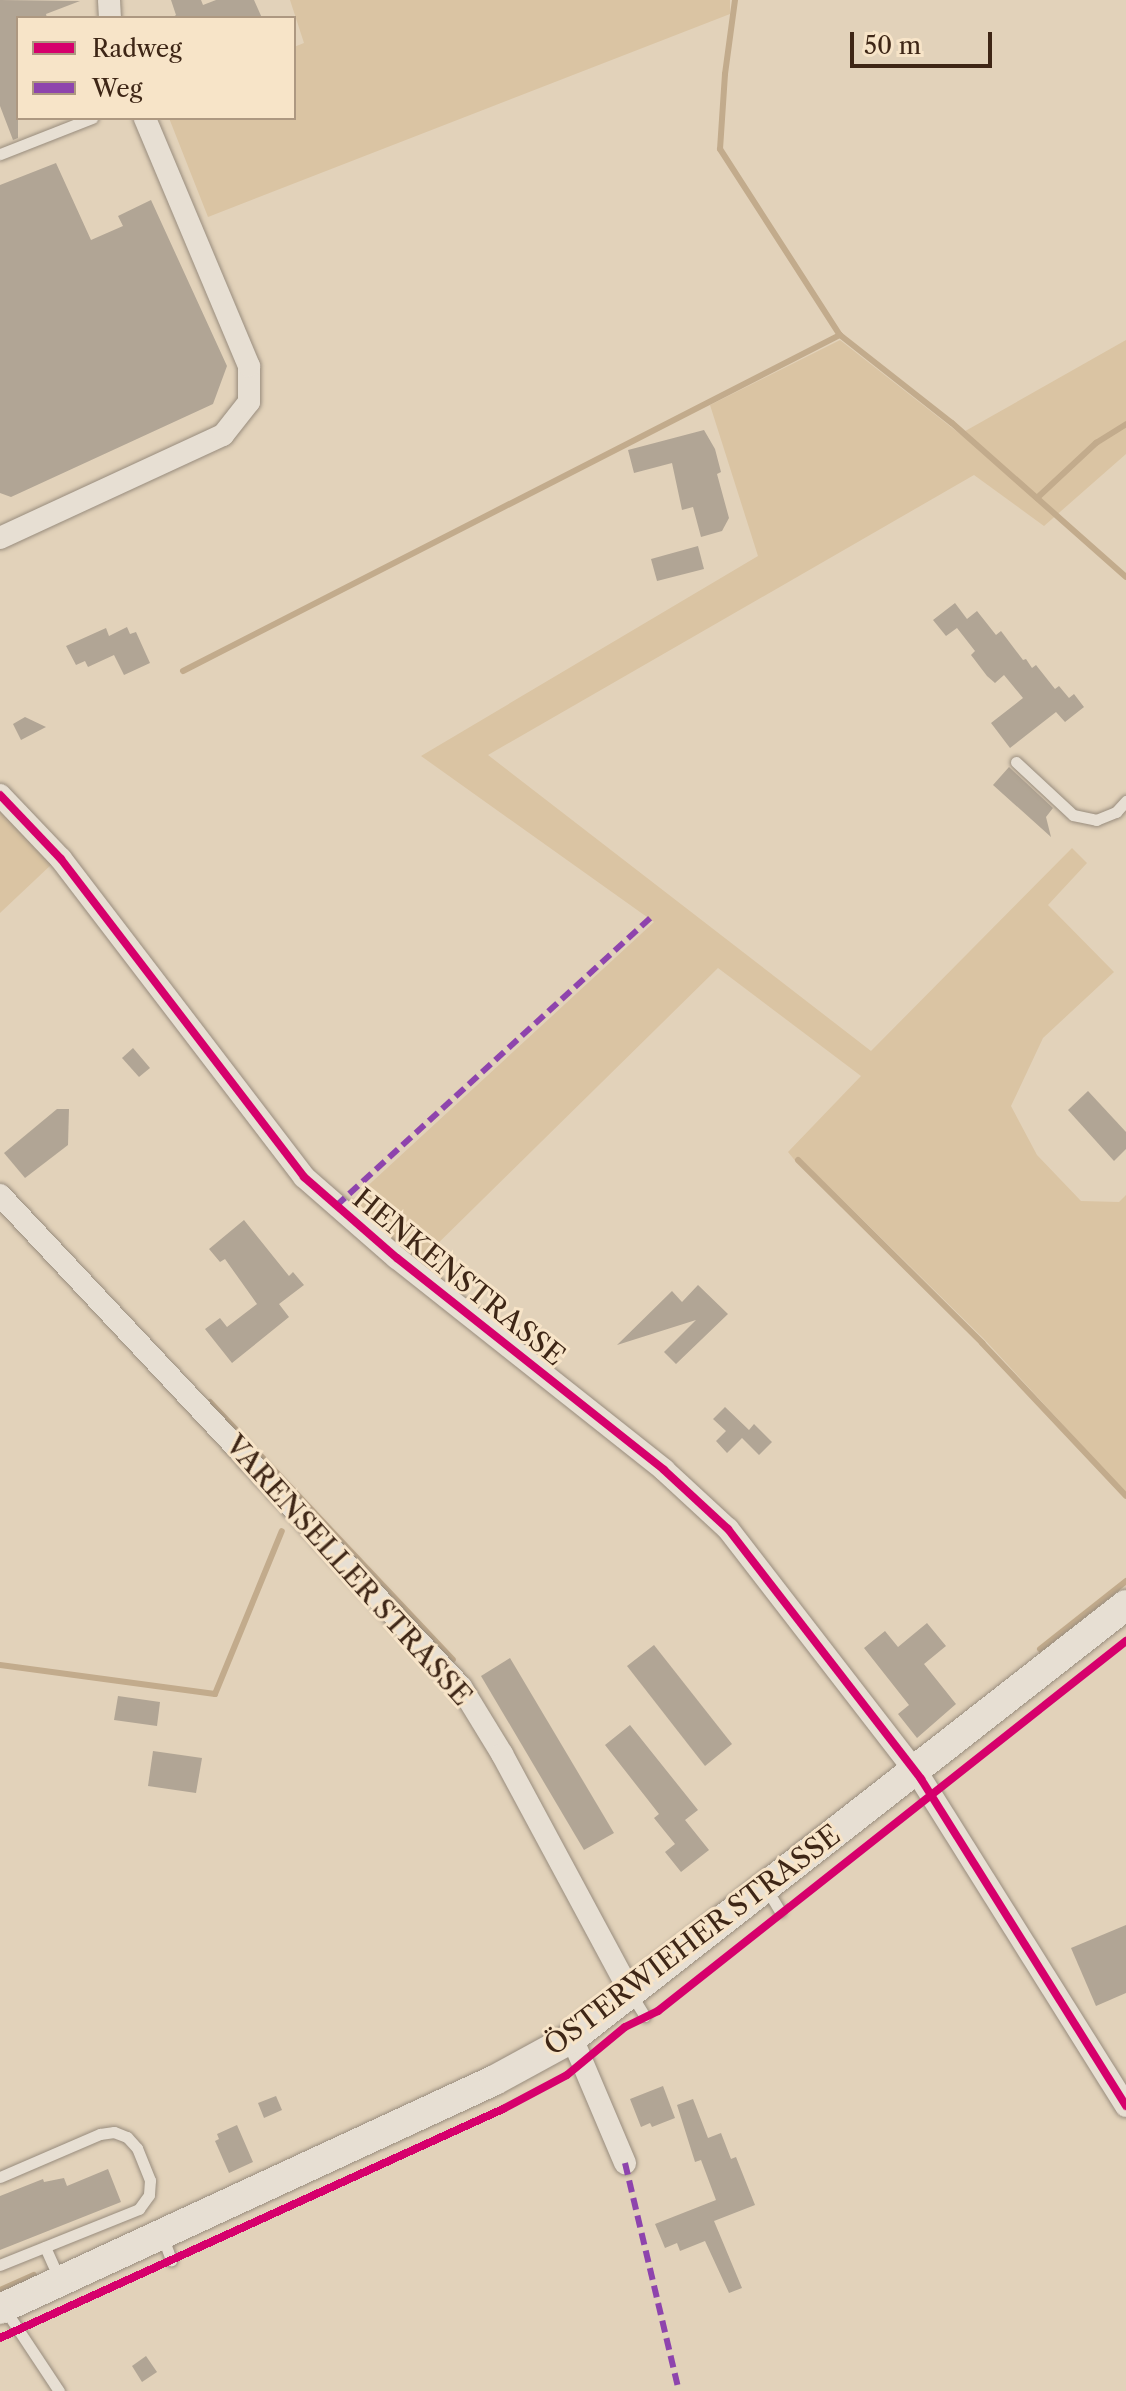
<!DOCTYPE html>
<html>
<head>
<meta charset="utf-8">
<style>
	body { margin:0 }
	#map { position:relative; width:1126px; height:2391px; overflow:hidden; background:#e2d2ba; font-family:"Libre Caslon Text",serif }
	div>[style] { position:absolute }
	.green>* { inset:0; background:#dac4a3 }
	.stream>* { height:6px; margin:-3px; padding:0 3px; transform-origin:3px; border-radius:3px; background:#c2ab8c }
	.building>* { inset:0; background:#b1a595 }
	.roads { filter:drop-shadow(0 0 2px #988c7d) drop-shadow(0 0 2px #988c7d) }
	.lane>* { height:11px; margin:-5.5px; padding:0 5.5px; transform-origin:5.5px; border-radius:5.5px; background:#e7dfd3 }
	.street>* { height:22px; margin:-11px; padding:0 11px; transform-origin:11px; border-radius:11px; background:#e7dfd3 }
	.secondary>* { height:30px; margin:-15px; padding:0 15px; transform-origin:15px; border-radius:15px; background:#e7dfd3 }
	.quiet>* { height:6px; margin-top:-3px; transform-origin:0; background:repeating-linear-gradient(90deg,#8e44ad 0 12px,transparent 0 18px) }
	.cycleway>* { height:8px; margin:-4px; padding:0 4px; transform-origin:4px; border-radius:4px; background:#d6006c }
	span { translate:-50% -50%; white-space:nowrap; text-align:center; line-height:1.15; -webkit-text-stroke:6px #f7e4c8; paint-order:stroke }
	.street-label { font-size:28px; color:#3e2616 }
	.legend { position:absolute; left:16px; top:16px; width:280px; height:104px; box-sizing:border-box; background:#f7e4c8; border:2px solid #ad9881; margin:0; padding:10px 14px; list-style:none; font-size:24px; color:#3e2616 }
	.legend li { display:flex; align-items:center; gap:16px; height:40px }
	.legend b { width:40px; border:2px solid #ad9881 }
	.scale { position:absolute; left:850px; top:32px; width:142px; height:36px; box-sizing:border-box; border:4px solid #3e2616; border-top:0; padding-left:10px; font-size:24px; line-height:28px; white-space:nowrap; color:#3e2616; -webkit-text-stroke:6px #f7e4c8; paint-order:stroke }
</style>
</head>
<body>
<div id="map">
	<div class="green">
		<div style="clip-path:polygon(290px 0,730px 0,730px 14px,208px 217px,169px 118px,294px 118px,294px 47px,304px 43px)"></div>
		<div style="clip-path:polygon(840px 340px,960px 434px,1126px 340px,1126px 454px,1044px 526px,974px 475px,488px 755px,871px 1051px,1072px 848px,1087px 863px,1048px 905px,1114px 972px,1043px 1038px,1011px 1106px,1037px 1155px,1081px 1201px,1119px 1202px,1126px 1195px,1126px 1493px,984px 1339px,801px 1159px,797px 1163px,788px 1152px,861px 1076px,718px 968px,419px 1262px,348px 1204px,654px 922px,421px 756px,758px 556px,710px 405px)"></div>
		<div style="clip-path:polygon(0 809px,53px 863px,0 913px)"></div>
	</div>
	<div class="stream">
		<div style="left:735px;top:0;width:75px;rotate:97.7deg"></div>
		<div style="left:725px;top:74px;width:75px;rotate:93.8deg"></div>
		<div style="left:720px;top:149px;width:221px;rotate:57.2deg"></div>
		<div style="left:840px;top:335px;width:142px;rotate:38.2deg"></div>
		<div style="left:952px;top:423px;width:232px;rotate:41.5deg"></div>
		<div style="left:1037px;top:498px;width:81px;rotate:-43deg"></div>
		<div style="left:1096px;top:443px;width:36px;rotate:-32deg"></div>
		<div style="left:183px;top:671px;width:738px;rotate:-27.09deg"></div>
		<div style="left:798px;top:1160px;width:260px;rotate:44.8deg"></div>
		<div style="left:982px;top:1343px;width:210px;rotate:46.7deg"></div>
		<div style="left:210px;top:1402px;width:354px;rotate:46.7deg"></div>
		<div style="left:1040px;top:1649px;width:110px;rotate:-38.3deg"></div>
		<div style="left:0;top:1665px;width:217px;rotate:7.7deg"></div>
		<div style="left:215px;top:1694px;width:176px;rotate:-67.7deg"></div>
		<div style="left:0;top:2290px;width:37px;rotate:-24deg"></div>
	</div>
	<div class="building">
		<div style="clip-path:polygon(0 0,80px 1px,46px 14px,47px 18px,18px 18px,18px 138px,13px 140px,0 106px)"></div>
		<div style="clip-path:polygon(171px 0,201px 0,203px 5px,216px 0,254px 0,262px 18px,172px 18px,176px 15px)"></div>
		<div style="clip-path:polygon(56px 163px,91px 240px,123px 226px,118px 216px,151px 200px,227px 366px,213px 404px,11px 497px,0 493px,0 185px)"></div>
		<div style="clip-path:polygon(704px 430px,715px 449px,721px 472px,717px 474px,729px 518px,722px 531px,701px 537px,693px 507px,682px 510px,672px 463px,634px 473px,628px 450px)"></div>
		<div style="clip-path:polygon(698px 546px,704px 569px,657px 581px,651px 559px)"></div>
		<div style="clip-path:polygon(955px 603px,967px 619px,977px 611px,996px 635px,1001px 631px,1023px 660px,1026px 659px,1032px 668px,1036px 665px,1055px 689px,1059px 686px,1069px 698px,1074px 694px,1084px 707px,1065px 722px,1056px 712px,1010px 748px,991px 723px,1023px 698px,1004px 675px,995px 683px,987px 676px,971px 655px,975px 651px,957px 628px,946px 636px,933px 620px)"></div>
		<div style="clip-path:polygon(127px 627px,130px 634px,136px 632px,150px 663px,124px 675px,114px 655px,88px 667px,85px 661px,76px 665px,66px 646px,106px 628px,109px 636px)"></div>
		<div style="clip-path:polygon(25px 717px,46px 727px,21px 740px,13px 724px)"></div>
		<div style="clip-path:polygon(1009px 767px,1053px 808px,1046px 817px,1051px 837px,993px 785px)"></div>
		<div style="clip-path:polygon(133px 1048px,150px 1068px,139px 1077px,122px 1058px)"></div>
		<div style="clip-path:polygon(1088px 1091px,1126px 1132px,1126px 1149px,1114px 1161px,1068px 1110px)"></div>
		<div style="clip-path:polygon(57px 1109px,69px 1109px,68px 1145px,25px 1178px,4px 1153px)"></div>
		<div style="clip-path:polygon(244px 1220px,289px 1276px,293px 1272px,304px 1285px,279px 1304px,289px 1317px,232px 1363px,205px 1329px,220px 1318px,227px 1327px,257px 1304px,225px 1259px,220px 1262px,209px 1249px)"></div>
		<div style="clip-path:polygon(698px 1285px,728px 1314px,676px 1364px,664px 1352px,696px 1320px,617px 1345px,672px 1291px,682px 1302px)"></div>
		<div style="clip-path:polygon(725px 1407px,749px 1430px,754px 1424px,772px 1442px,759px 1455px,742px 1438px,727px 1453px,716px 1441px,726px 1431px,713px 1419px)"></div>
		<div style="clip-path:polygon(927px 1623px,946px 1646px,924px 1664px,956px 1704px,917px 1738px,898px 1714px,909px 1705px,864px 1648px,885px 1631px,898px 1647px)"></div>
		<div style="clip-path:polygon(654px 1645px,732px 1744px,705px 1766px,627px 1666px)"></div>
		<div style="clip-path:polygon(510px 1658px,614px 1833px,584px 1850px,481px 1676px)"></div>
		<div style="clip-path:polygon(118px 1696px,160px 1702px,157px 1726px,114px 1720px)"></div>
		<div style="clip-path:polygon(630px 1725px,698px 1810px,685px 1820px,709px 1850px,681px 1872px,665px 1852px,675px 1844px,654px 1818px,659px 1814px,605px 1745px)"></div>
		<div style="clip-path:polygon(153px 1751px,202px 1758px,196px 1793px,148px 1786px)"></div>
		<div style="clip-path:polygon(1126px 1925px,1126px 1993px,1096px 2006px,1071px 1948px)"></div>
		<div style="clip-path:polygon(663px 2086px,675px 2118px,652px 2127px,650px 2123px,641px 2127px,630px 2099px)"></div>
		<div style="clip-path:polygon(276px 2096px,282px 2110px,264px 2118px,258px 2103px)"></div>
		<div style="clip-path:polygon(693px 2099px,708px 2138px,721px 2133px,731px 2159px,736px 2157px,755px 2205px,714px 2221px,742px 2288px,729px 2293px,705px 2241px,680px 2251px,677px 2243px,665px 2248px,655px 2224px,716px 2200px,701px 2160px,695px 2162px,677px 2105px)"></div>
		<div style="clip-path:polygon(237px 2125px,253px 2162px,229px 2173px,215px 2141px,219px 2139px,217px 2134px)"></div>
		<div style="clip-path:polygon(108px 2169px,121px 2202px,0 2250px,0 2196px,43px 2179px,44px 2182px,64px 2178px,67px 2186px)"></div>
		<div style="clip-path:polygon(146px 2356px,157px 2372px,142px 2382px,132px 2366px)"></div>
	</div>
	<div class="roads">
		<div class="lane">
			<div style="left:0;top:154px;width:99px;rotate:-21.4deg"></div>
			<div style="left:1016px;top:762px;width:78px;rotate:42.9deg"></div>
			<div style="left:1073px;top:815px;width:24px;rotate:12deg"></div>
			<div style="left:1096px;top:820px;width:22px;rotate:-22deg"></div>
			<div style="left:1116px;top:812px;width:15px;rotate:-48deg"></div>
			<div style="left:766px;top:1888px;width:27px;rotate:59deg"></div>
			<div style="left:631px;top:1994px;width:26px;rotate:58deg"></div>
			<div style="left:0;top:2177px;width:109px;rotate:-23.3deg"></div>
			<div style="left:100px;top:2134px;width:14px;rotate:-8deg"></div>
			<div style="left:114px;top:2132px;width:14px;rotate:21deg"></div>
			<div style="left:127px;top:2137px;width:15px;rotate:48deg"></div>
			<div style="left:137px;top:2148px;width:35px;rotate:68deg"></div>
			<div style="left:150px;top:2180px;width:15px;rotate:94deg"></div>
			<div style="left:149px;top:2195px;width:17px;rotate:126deg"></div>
			<div style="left:139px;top:2209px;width:150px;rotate:158.1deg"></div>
			<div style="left:162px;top:2235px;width:27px;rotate:70deg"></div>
			<div style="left:45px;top:2247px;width:37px;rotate:66deg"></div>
			<div style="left:4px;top:2308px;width:100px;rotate:56.5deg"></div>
		</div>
		<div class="street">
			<div style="left:109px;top:0;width:18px;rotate:87deg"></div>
			<div style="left:0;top:538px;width:246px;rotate:-24.8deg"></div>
			<div style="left:223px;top:435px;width:42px;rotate:-51.8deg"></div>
			<div style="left:249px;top:402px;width:36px;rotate:-90deg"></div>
			<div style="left:249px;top:366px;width:269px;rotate:-112.8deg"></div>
			<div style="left:0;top:795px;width:88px;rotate:46.4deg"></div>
			<div style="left:61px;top:859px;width:400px;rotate:52.6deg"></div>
			<div style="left:304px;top:1177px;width:123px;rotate:41.1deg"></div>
			<div style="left:397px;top:1258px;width:341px;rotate:38.4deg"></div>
			<div style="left:664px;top:1470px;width:87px;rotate:42.7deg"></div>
			<div style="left:728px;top:1529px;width:316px;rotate:52.3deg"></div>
			<div style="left:921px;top:1779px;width:386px;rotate:57.9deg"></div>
			<div style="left:0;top:1195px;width:674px;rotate:46.86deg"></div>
			<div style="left:461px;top:1687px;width:79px;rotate:58.5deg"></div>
			<div style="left:502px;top:1754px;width:272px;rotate:61.7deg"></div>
			<div style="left:572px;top:2038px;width:136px;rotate:67deg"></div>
		</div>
		<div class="secondary">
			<div style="left:0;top:2309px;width:545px;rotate:-24.83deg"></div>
			<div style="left:495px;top:2080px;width:88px;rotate:-28.6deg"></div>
			<div style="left:572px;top:2038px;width:703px;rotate:-38.01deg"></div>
		</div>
	</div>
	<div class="quiet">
		<div style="left:336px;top:1206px;width:432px;rotate:-42.5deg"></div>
		<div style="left:625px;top:2163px;width:234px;rotate:76.7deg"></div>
	</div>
	<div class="cycleway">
		<div style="left:0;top:795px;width:88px;rotate:46.4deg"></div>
		<div style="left:61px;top:859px;width:400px;rotate:52.6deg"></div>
		<div style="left:304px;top:1177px;width:123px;rotate:41.1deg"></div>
		<div style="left:397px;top:1258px;width:341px;rotate:38.4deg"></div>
		<div style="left:664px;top:1470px;width:87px;rotate:42.7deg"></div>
		<div style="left:728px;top:1529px;width:316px;rotate:52.3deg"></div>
		<div style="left:921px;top:1779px;width:386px;rotate:57.9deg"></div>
		<div style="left:0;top:2338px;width:553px;rotate:-24.48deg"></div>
		<div style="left:503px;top:2109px;width:72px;rotate:-28deg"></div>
		<div style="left:567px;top:2075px;width:75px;rotate:-39.6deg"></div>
		<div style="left:625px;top:2027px;width:37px;rotate:-26deg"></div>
		<div style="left:658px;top:2011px;width:597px;rotate:-38.33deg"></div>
	</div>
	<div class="street-label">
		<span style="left:459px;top:1277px;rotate:39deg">HENKENSTRASSE</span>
		<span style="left:349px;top:1570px;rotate:48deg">VARENSELLER STRASSE</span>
		<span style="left:692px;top:1940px;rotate:-37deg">ÖSTERWIEHER STRASSE</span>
	</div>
	<ul class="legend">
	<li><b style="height:10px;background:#d6006c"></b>Radweg</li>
	<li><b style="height:10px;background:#8e44ad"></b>Weg</li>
	</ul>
	<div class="scale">50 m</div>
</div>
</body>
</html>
